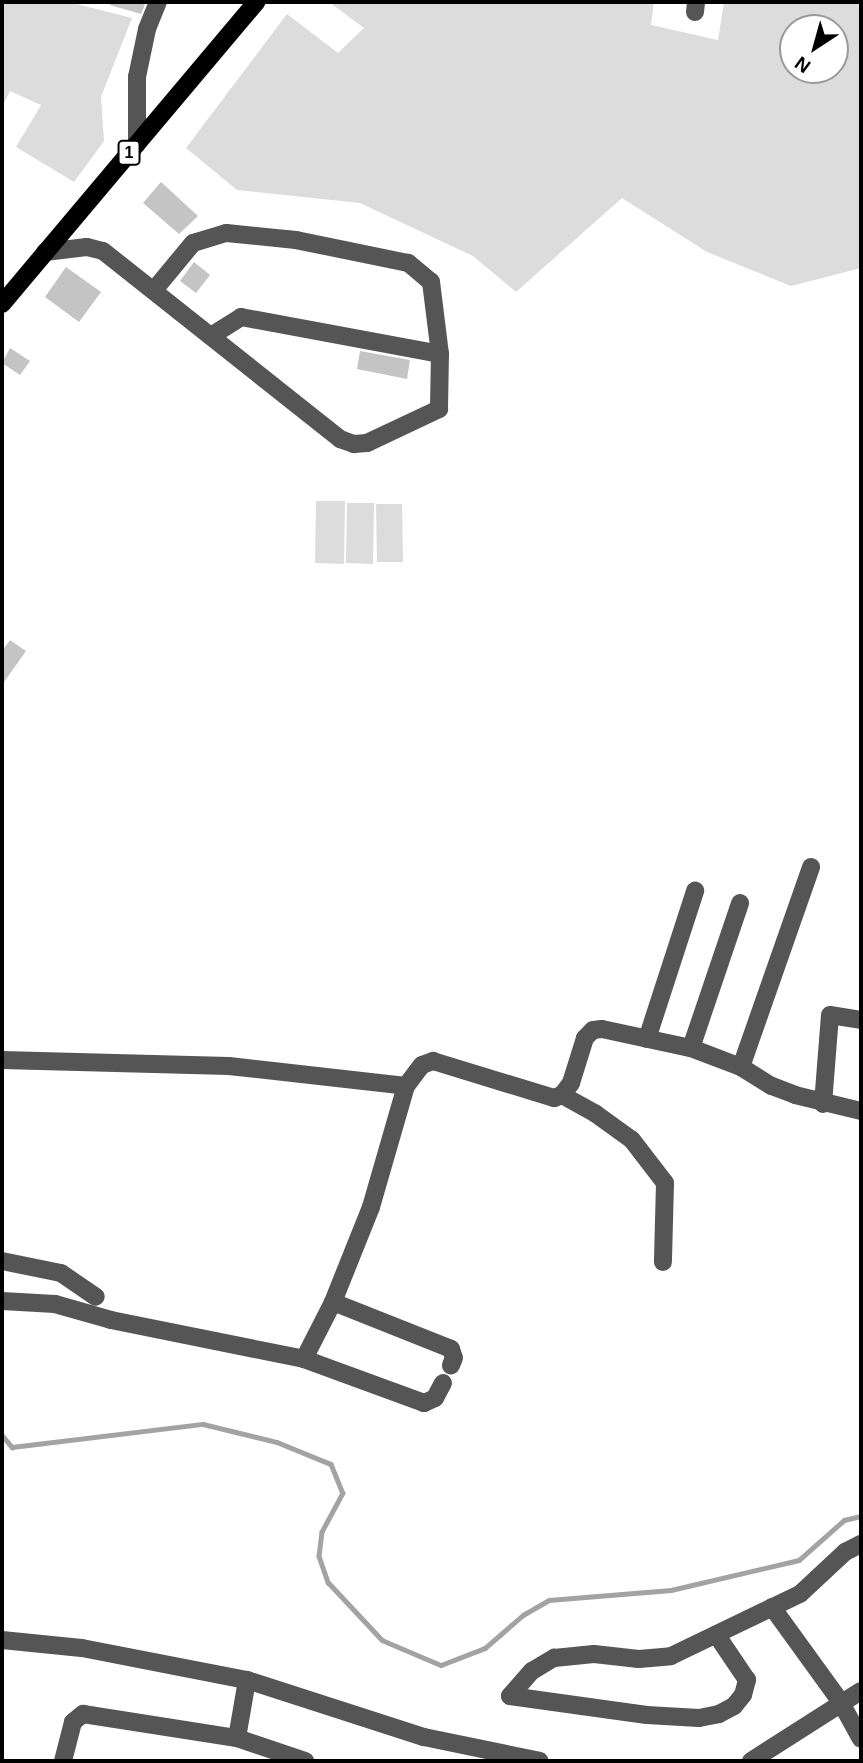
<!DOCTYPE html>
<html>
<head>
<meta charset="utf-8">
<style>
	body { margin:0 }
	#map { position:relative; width:863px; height:1763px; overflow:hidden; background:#fff; font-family:Helvetica,sans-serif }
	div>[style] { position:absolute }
	.green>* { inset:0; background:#dcdcdc }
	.stream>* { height:4.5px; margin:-2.25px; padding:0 2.25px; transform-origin:2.25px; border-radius:2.25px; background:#a3a3a3 }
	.building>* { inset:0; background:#c4c4c4 }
	.minor>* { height:18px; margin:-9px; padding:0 9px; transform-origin:9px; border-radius:9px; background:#555 }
	.major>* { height:18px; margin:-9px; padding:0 9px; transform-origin:9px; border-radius:9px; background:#000 }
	span { translate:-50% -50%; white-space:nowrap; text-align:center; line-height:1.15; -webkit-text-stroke:5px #fff; paint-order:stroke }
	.shield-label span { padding:2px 5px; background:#fff; border:2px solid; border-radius:5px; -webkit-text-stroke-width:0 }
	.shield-label { font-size:16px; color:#000; font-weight:700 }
	.frame { position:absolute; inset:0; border:4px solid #000; pointer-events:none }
	.north { position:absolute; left:779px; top:14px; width:70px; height:70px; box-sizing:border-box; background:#fff; border:2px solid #999; border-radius:50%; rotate:216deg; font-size:19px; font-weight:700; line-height:28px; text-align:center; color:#000 }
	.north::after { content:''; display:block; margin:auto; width:24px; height:32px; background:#000; clip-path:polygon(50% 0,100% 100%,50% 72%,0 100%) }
</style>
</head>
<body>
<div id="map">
	<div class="green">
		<div style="clip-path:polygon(2px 2px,69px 2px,132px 18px,101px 97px,104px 141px,74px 182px,16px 147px,41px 105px,10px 91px,2px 107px)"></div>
		<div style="clip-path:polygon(evenodd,329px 2px,654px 2px,651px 25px,718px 40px,724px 2px,861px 2px,861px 268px,791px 286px,707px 252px,622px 198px,516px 292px,473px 256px,360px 203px,237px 190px,186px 148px,287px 14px,338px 53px,364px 28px,329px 2px,793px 28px,835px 28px,835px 70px,793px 70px,793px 28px)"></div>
		<div style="clip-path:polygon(316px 501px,345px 501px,344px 564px,315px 563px)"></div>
		<div style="clip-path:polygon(347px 503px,374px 503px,373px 564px,346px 563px)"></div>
		<div style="clip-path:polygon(376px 504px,402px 504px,403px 562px,377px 562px)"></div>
	</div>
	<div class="stream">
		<div style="left:2px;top:1435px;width:16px;rotate:50deg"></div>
		<div style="left:12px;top:1447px;width:192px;rotate:-6.9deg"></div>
		<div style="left:203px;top:1424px;width:76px;rotate:13.7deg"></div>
		<div style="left:277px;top:1442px;width:58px;rotate:22.2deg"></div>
		<div style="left:331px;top:1464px;width:31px;rotate:68deg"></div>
		<div style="left:343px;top:1493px;width:44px;rotate:118.3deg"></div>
		<div style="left:322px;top:1532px;width:24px;rotate:97deg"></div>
		<div style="left:319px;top:1556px;width:28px;rotate:71deg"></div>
		<div style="left:328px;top:1582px;width:79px;rotate:47deg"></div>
		<div style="left:382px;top:1640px;width:64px;rotate:23deg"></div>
		<div style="left:441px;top:1665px;width:47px;rotate:-21.1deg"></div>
		<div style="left:485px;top:1648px;width:50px;rotate:-41deg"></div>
		<div style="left:523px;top:1615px;width:30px;rotate:-30deg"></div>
		<div style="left:549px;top:1600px;width:122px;rotate:-4.7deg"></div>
		<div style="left:671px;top:1590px;width:131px;rotate:-13.2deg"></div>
		<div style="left:799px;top:1560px;width:60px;rotate:-41.6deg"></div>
		<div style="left:844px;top:1520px;width:17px;rotate:-13deg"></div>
	</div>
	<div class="building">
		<div style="clip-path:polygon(110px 2px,146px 2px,141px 14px,110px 5px)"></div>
		<div style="clip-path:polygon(161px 182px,198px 216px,179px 234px,143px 203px)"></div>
		<div style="clip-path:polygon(194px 262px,210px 275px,196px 293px,180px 281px)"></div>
		<div style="clip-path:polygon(66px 267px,101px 292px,79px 322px,45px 297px)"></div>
		<div style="clip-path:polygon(10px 348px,30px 361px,20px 375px,2px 363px)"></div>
		<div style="clip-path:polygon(360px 351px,410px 360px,407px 379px,357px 369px)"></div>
		<div style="clip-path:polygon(10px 640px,26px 651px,2px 685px,2px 651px)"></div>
	</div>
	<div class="minor">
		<div style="left:695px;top:12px;width:10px;rotate:-84deg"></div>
		<div style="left:137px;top:144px;width:67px;rotate:-90deg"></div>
		<div style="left:137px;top:77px;width:49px;rotate:-78.2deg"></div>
		<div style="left:147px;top:29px;width:29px;rotate:-68deg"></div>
		<div style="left:45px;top:252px;width:42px;rotate:-6.8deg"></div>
		<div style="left:87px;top:247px;width:16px;rotate:14deg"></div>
		<div style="left:103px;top:251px;width:303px;rotate:38.4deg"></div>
		<div style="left:340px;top:439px;width:15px;rotate:20deg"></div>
		<div style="left:354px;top:444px;width:13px;rotate:-4deg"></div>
		<div style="left:367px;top:443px;width:80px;rotate:-25.3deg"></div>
		<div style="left:439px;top:409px;width:55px;rotate:-89deg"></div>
		<div style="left:440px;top:354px;width:73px;rotate:-97.1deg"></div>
		<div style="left:431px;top:282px;width:30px;rotate:-140deg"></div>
		<div style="left:408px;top:263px;width:114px;rotate:-168.4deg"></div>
		<div style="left:296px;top:240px;width:70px;rotate:-174.3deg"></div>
		<div style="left:226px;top:233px;width:34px;rotate:163deg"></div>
		<div style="left:193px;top:243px;width:60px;rotate:129.6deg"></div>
		<div style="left:211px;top:336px;width:36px;rotate:-32deg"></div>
		<div style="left:241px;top:317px;width:202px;rotate:10.5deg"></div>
		<div style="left:647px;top:1039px;width:156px;rotate:-72deg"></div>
		<div style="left:691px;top:1048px;width:153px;rotate:-71.3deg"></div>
		<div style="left:2px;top:1060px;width:227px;rotate:1.5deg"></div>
		<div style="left:229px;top:1066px;width:178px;rotate:6.4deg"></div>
		<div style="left:406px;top:1086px;width:26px;rotate:-53deg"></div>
		<div style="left:422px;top:1065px;width:12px;rotate:-20deg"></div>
		<div style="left:433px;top:1061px;width:127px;rotate:17deg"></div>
		<div style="left:554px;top:1098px;width:9px;rotate:-21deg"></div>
		<div style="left:562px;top:1095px;width:15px;rotate:-53deg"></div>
		<div style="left:571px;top:1083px;width:47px;rotate:-72.7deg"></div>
		<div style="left:585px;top:1038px;width:11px;rotate:-45deg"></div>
		<div style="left:593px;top:1030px;width:9px;rotate:-6deg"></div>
		<div style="left:602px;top:1029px;width:91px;rotate:12.1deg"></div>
		<div style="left:691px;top:1048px;width:53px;rotate:20.8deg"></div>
		<div style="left:741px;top:1067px;width:36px;rotate:32deg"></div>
		<div style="left:772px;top:1086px;width:25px;rotate:21deg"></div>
		<div style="left:795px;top:1095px;width:68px;rotate:13.6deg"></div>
		<div style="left:741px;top:1067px;width:212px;rotate:-70.7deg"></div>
		<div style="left:562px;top:1095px;width:39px;rotate:29deg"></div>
		<div style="left:596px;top:1114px;width:44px;rotate:35.8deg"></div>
		<div style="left:632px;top:1140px;width:54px;rotate:52.5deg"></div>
		<div style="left:665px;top:1183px;width:79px;rotate:91.5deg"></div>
		<div style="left:823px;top:1104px;width:89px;rotate:-85.5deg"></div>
		<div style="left:830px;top:1015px;width:31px;rotate:9deg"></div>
		<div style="left:2px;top:1261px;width:60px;rotate:11.5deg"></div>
		<div style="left:61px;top:1273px;width:42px;rotate:34.4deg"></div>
		<div style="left:2px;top:1301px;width:53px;rotate:3.2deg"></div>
		<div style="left:55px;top:1304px;width:58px;rotate:15.9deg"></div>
		<div style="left:111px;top:1320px;width:197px;rotate:11.4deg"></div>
		<div style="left:304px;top:1359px;width:128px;rotate:20.1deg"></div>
		<div style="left:424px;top:1403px;width:12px;rotate:-24deg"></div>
		<div style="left:435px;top:1398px;width:17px;rotate:-62deg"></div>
		<div style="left:333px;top:1302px;width:127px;rotate:21.7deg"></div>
		<div style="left:451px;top:1349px;width:9px;rotate:72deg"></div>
		<div style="left:454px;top:1358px;width:8px;rotate:113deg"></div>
		<div style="left:304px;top:1359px;width:64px;rotate:-63deg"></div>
		<div style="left:333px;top:1302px;width:102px;rotate:-68.2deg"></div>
		<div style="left:371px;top:1207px;width:126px;rotate:-73.9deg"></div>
		<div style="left:772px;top:1607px;width:116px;rotate:54.1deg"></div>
		<div style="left:840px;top:1701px;width:43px;rotate:61.1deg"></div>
		<div style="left:2px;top:1640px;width:80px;rotate:5.7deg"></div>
		<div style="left:82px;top:1648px;width:168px;rotate:11deg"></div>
		<div style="left:247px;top:1680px;width:186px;rotate:17.9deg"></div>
		<div style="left:424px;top:1737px;width:118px;rotate:11.7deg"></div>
		<div style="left:510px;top:1696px;width:33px;rotate:-49deg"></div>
		<div style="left:532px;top:1671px;width:26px;rotate:-31deg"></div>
		<div style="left:554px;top:1658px;width:40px;rotate:-5.7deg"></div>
		<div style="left:594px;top:1654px;width:45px;rotate:6.3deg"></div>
		<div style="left:639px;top:1659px;width:32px;rotate:-5deg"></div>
		<div style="left:671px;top:1656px;width:143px;rotate:-25.7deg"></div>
		<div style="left:800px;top:1594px;width:62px;rotate:-43deg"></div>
		<div style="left:845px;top:1552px;width:18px;rotate:-27deg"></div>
		<div style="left:510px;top:1696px;width:138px;rotate:7.9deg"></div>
		<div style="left:647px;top:1715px;width:52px;rotate:3.3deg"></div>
		<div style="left:699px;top:1718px;width:20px;rotate:-11deg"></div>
		<div style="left:719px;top:1714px;width:17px;rotate:-28deg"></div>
		<div style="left:734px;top:1706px;width:14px;rotate:-51deg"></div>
		<div style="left:743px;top:1695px;width:16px;rotate:-75deg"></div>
		<div style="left:747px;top:1680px;width:55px;rotate:-124deg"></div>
		<div style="left:237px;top:1738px;width:59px;rotate:-80.2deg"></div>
		<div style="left:63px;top:1761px;width:40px;rotate:-75.6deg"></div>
		<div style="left:73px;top:1722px;width:13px;rotate:-39deg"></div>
		<div style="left:83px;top:1714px;width:156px;rotate:8.9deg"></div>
		<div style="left:237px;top:1738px;width:72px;rotate:18.7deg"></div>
		<div style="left:751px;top:1761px;width:130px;rotate:-32.5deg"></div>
	</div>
	<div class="major">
		<div style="left:2px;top:304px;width:395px;rotate:-49.9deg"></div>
	</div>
	<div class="shield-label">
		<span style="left:129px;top:153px">1</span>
	</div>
	<div class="frame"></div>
	<div class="north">N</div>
</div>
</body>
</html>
